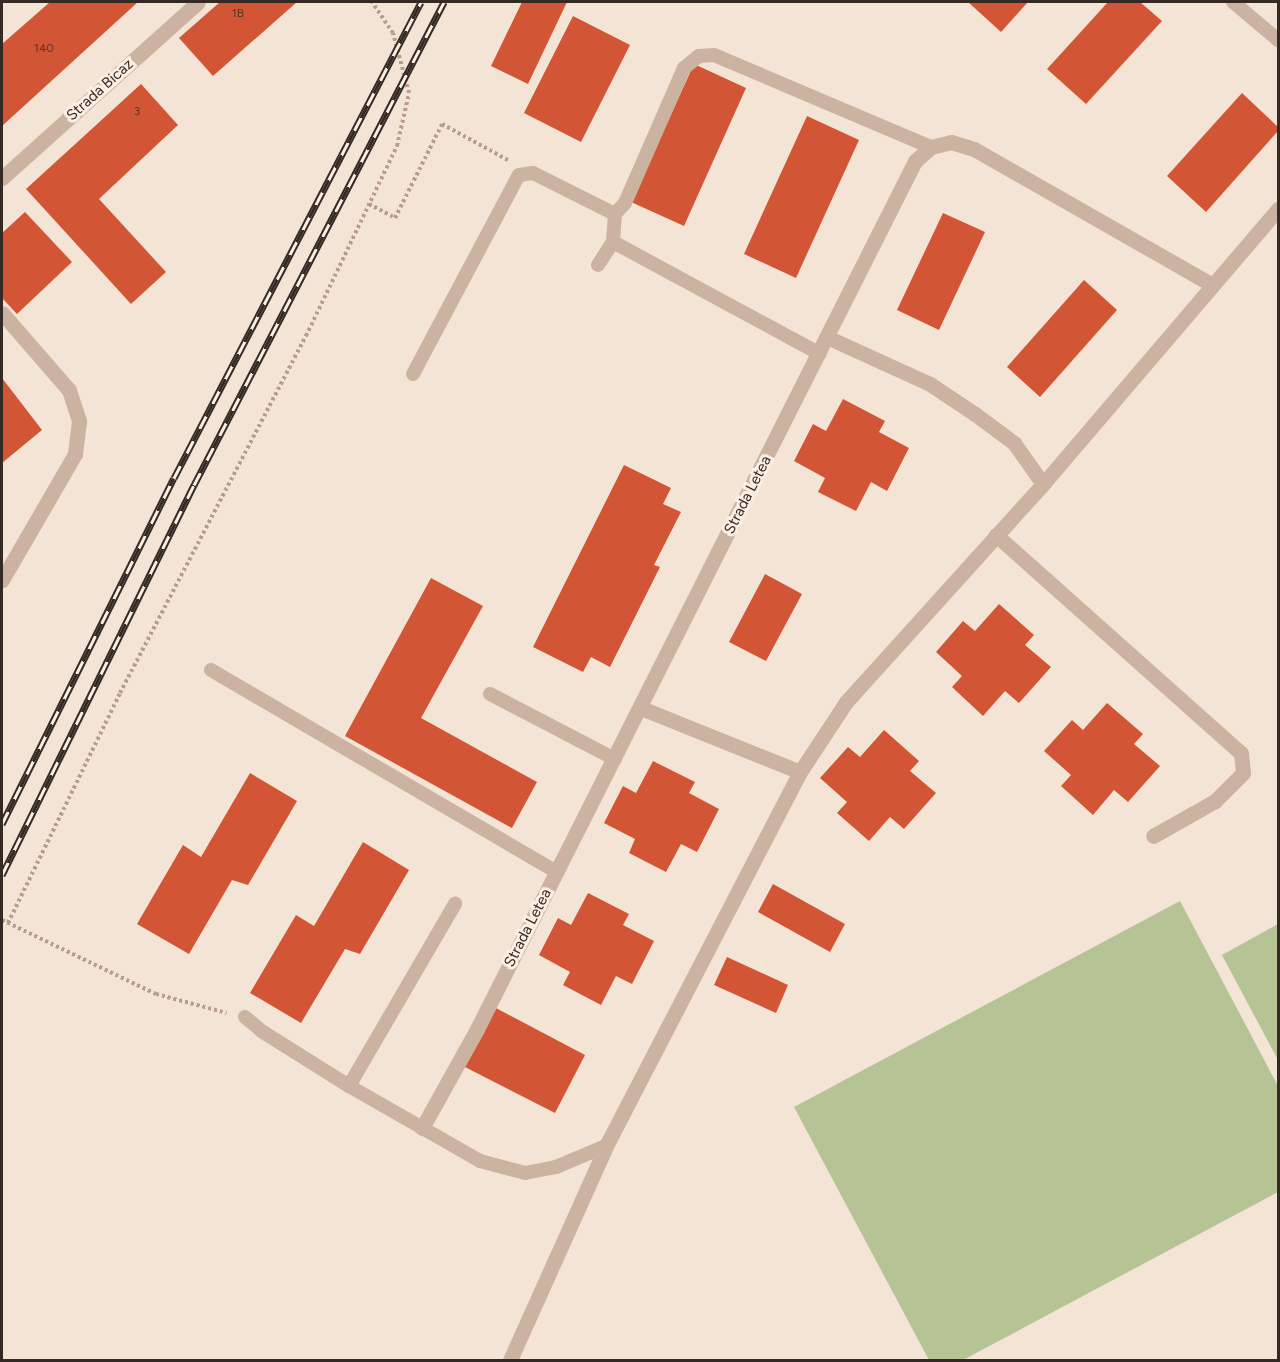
<!DOCTYPE html>
<html>
<head>
<meta charset="utf-8">
<style>
	body { margin:0 }
	#map { position:relative; width:1280px; height:1362px; overflow:hidden; background:#f3e4d5; font-family:Figtree,sans-serif }
	div>[style] { position:absolute }
	.green>* { inset:0; background:#b5c395 }
	.building>* { inset:0; background:#d25635 }
	.path>* { height:4px; margin-top:-2px; transform-origin:0; background:repeating-linear-gradient(90deg,#b89d8b 0 3px,transparent 0 6px) }
	.service>* { height:14px; margin:-7px; padding:0 7px; transform-origin:7px; border-radius:7px; background:#ccb3a1 }
	.minor>* { height:15px; margin:-7.5px; padding:0 7.5px; transform-origin:7.5px; border-radius:7.5px; background:#ccb3a1 }
	.rail>* { height:7px; margin-top:-3.5px; transform-origin:0; background:repeating-linear-gradient(90deg,#fbeee2 0 14px,#352924 0 28px); box-sizing:border-box; border-block:2px solid #352924 }
	span { translate:-50% -50%; white-space:nowrap; text-align:center; line-height:1.15; -webkit-text-stroke:6px #fbeee2; paint-order:stroke }
	.number-label { font-size:12px; color:#5c3428 }
	.number-label span { -webkit-text-stroke-width:0 }
	.street-label { font-size:15px; color:#352924 }
	.frame { position:absolute; inset:0; border:3px solid #352924; pointer-events:none }
</style>
</head>
<body>
<div id="map">
	<div class="green">
		<div style="clip-path:polygon(1180px 901px,1278px 1086px,1278px 1192px,963px 1360px,929px 1360px,794px 1107px)"></div>
		<div style="clip-path:polygon(1278px 924px,1278px 1060px,1222px 955px)"></div>
	</div>
	<div class="building">
		<div style="clip-path:polygon(50px 2px,138px 2px,2px 126px,2px 44px)"></div>
		<div style="clip-path:polygon(220px 2px,297px 2px,213px 76px,179px 38px)"></div>
		<div style="clip-path:polygon(522px 2px,567px 2px,528px 84px,491px 66px)"></div>
		<div style="clip-path:polygon(968px 2px,1028px 2px,1001px 32px)"></div>
		<div style="clip-path:polygon(1108px 2px,1140px 2px,1162px 21px,1086px 104px,1047px 69px)"></div>
		<div style="clip-path:polygon(573px 16px,630px 45px,581px 142px,524px 113px)"></div>
		<div style="clip-path:polygon(694px 64px,746px 88px,684px 226px,631px 202px)"></div>
		<div style="clip-path:polygon(141px 84px,178px 125px,99px 199px,166px 272px,131px 304px,26px 189px)"></div>
		<div style="clip-path:polygon(1242px 93px,1278px 127px,1278px 131px,1206px 212px,1167px 176px)"></div>
		<div style="clip-path:polygon(807px 116px,859px 140px,796px 278px,744px 254px)"></div>
		<div style="clip-path:polygon(25px 212px,72px 262px,17px 314px,2px 298px,2px 233px)"></div>
		<div style="clip-path:polygon(943px 213px,985px 232px,939px 330px,897px 310px)"></div>
		<div style="clip-path:polygon(1084px 280px,1117px 310px,1040px 397px,1007px 367px)"></div>
		<div style="clip-path:polygon(2px 378px,42px 430px,2px 463px)"></div>
		<div style="clip-path:polygon(843px 399px,885px 421px,879px 432px,909px 448px,887px 491px,871px 482px,856px 511px,818px 492px,825px 478px,794px 461px,813px 424px,826px 431px)"></div>
		<div style="clip-path:polygon(624px 465px,671px 488px,663px 504px,681px 512px,654px 565px,660px 567px,610px 667px,591px 657px,583px 672px,533px 647px)"></div>
		<div style="clip-path:polygon(765px 574px,802px 594px,766px 661px,729px 642px)"></div>
		<div style="clip-path:polygon(431px 578px,483px 606px,421px 718px,537px 782px,512px 828px,345px 736px)"></div>
		<div style="clip-path:polygon(999px 604px,1034px 635px,1025px 645px,1051px 667px,1019px 703px,1005px 691px,983px 716px,952px 687px,962px 676px,936px 652px,963px 621px,975px 631px)"></div>
		<div style="clip-path:polygon(1107px 703px,1143px 734px,1134px 744px,1160px 766px,1128px 802px,1114px 790px,1093px 815px,1061px 786px,1071px 775px,1044px 751px,1072px 720px,1083px 730px)"></div>
		<div style="clip-path:polygon(884px 730px,919px 761px,910px 771px,936px 793px,904px 829px,890px 817px,869px 841px,837px 813px,847px 802px,820px 778px,848px 747px,860px 757px)"></div>
		<div style="clip-path:polygon(653px 761px,695px 782px,689px 793px,719px 809px,697px 852px,681px 844px,666px 872px,629px 853px,635px 839px,604px 823px,623px 786px,636px 793px)"></div>
		<div style="clip-path:polygon(250px 773px,297px 801px,248px 885px,232px 880px,189px 954px,137px 924px,183px 845px,201px 857px)"></div>
		<div style="clip-path:polygon(363px 842px,409px 870px,360px 954px,345px 949px,301px 1023px,250px 993px,296px 915px,314px 926px)"></div>
		<div style="clip-path:polygon(773px 884px,845px 924px,830px 952px,758px 912px)"></div>
		<div style="clip-path:polygon(588px 893px,629px 914px,623px 925px,654px 941px,632px 984px,616px 976px,601px 1005px,563px 985px,570px 972px,539px 955px,558px 918px,571px 925px)"></div>
		<div style="clip-path:polygon(727px 957px,788px 985px,776px 1013px,714px 985px)"></div>
		<div style="clip-path:polygon(494px 1007px,585px 1055px,555px 1113px,463px 1066px)"></div>
	</div>
	<div class="path">
		<div style="left:369px;top:204px;width:30px;rotate:28deg"></div>
		<div style="left:395px;top:218px;width:105px;rotate:-63.4deg"></div>
		<div style="left:442px;top:124px;width:75px;rotate:28.6deg"></div>
		<div style="left:2px;top:920px;width:171px;rotate:25.7deg"></div>
		<div style="left:156px;top:994px;width:73px;rotate:15deg"></div>
		<div style="left:8px;top:923px;width:256px;rotate:-64deg"></div>
		<div style="left:120px;top:693px;width:403px;rotate:-62.5deg"></div>
		<div style="left:306px;top:336px;width:211px;rotate:-64.4deg"></div>
		<div style="left:397px;top:146px;width:54px;rotate:-77.2deg"></div>
		<div style="left:409px;top:93px;width:62px;rotate:-104.9deg"></div>
		<div style="left:393px;top:33px;width:37px;rotate:-124deg"></div>
	</div>
	<div class="service">
		<div style="left:1233px;top:2px;width:59px;rotate:40.2deg"></div>
		<div style="left:613px;top:242px;width:28px;rotate:-86deg"></div>
		<div style="left:598px;top:265px;width:27px;rotate:-57deg"></div>
		<div style="left:613px;top:242px;width:235px;rotate:28.4deg"></div>
		<div style="left:413px;top:374px;width:225px;rotate:-62deg"></div>
		<div style="left:519px;top:175px;width:14px;rotate:-8deg"></div>
		<div style="left:533px;top:173px;width:92px;rotate:26.6deg"></div>
		<div style="left:615px;top:214px;width:15px;rotate:-48deg"></div>
		<div style="left:625px;top:203px;width:147px;rotate:-66.4deg"></div>
		<div style="left:684px;top:68px;width:19px;rotate:-39deg"></div>
		<div style="left:699px;top:56px;width:15px;rotate:-4deg"></div>
		<div style="left:714px;top:55px;width:236px;rotate:23deg"></div>
		<div style="left:211px;top:670px;width:401px;rotate:30.3deg"></div>
		<div style="left:490px;top:694px;width:141px;rotate:27.5deg"></div>
		<div style="left:245px;top:1017px;width:23px;rotate:40deg"></div>
		<div style="left:263px;top:1032px;width:102px;rotate:32.1deg"></div>
		<div style="left:349px;top:1086px;width:151px;rotate:29.8deg"></div>
		<div style="left:480px;top:1161px;width:47px;rotate:14.9deg"></div>
		<div style="left:525px;top:1173px;width:32px;rotate:-11deg"></div>
		<div style="left:556px;top:1167px;width:54px;rotate:-22.8deg"></div>
		<div style="left:349px;top:1086px;width:211px;rotate:-59.8deg"></div>
	</div>
	<div class="minor">
		<div style="left:2px;top:178px;width:263px;rotate:-41.9deg"></div>
		<div style="left:2px;top:313px;width:102px;rotate:49deg"></div>
		<div style="left:69px;top:390px;width:33px;rotate:72deg"></div>
		<div style="left:79px;top:421px;width:33px;rotate:97deg"></div>
		<div style="left:75px;top:454px;width:146px;rotate:120.1deg"></div>
		<div style="left:829px;top:338px;width:111px;rotate:24.5deg"></div>
		<div style="left:930px;top:384px;width:54px;rotate:33.7deg"></div>
		<div style="left:975px;top:414px;width:49px;rotate:36.6deg"></div>
		<div style="left:1014px;top:443px;width:50px;rotate:54.7deg"></div>
		<div style="left:996px;top:535px;width:328px;rotate:41.7deg"></div>
		<div style="left:1241px;top:753px;width:20px;rotate:84deg"></div>
		<div style="left:1243px;top:773px;width:40px;rotate:135deg"></div>
		<div style="left:1215px;top:801px;width:71px;rotate:150.6deg"></div>
		<div style="left:641px;top:708px;width:171px;rotate:21.9deg"></div>
		<div style="left:422px;top:1128px;width:111px;rotate:-60.9deg"></div>
		<div style="left:476px;top:1031px;width:974px;rotate:-63.22deg"></div>
		<div style="left:915px;top:161px;width:21px;rotate:-41deg"></div>
		<div style="left:931px;top:147px;width:21px;rotate:-14deg"></div>
		<div style="left:951px;top:142px;width:24px;rotate:17deg"></div>
		<div style="left:974px;top:149px;width:273px;rotate:29.7deg"></div>
		<div style="left:510px;top:1360px;width:235px;rotate:-65.8deg"></div>
		<div style="left:606px;top:1146px;width:421px;rotate:-62.6deg"></div>
		<div style="left:800px;top:772px;width:84px;rotate:-56.7deg"></div>
		<div style="left:846px;top:702px;width:294px;rotate:-47.9deg"></div>
		<div style="left:1043px;top:484px;width:362px;rotate:-49.5deg"></div>
	</div>
	<div class="rail">
		<div style="left:2px;top:824px;width:386px;rotate:-63.6deg"></div>
		<div style="left:174px;top:478px;width:536px;rotate:-62.57deg"></div>
		<div style="left:2px;top:875px;width:435px;rotate:-63.8deg"></div>
		<div style="left:194px;top:485px;width:544px;rotate:-62.63deg"></div>
	</div>
	<div class="number-label">
		<span style="left:238px;top:14px">1B</span>
		<span style="left:44px;top:49px">140</span>
		<span style="left:137px;top:112px">3</span>
	</div>
	<div class="street-label">
		<span style="left:100px;top:90px;rotate:-42deg">Strada Bicaz</span>
		<span style="left:748px;top:495px;rotate:-63deg">Strada Letea</span>
		<span style="left:528px;top:928px;rotate:-63deg">Strada Letea</span>
	</div>
	<div class="frame"></div>
</div>
</body>
</html>
